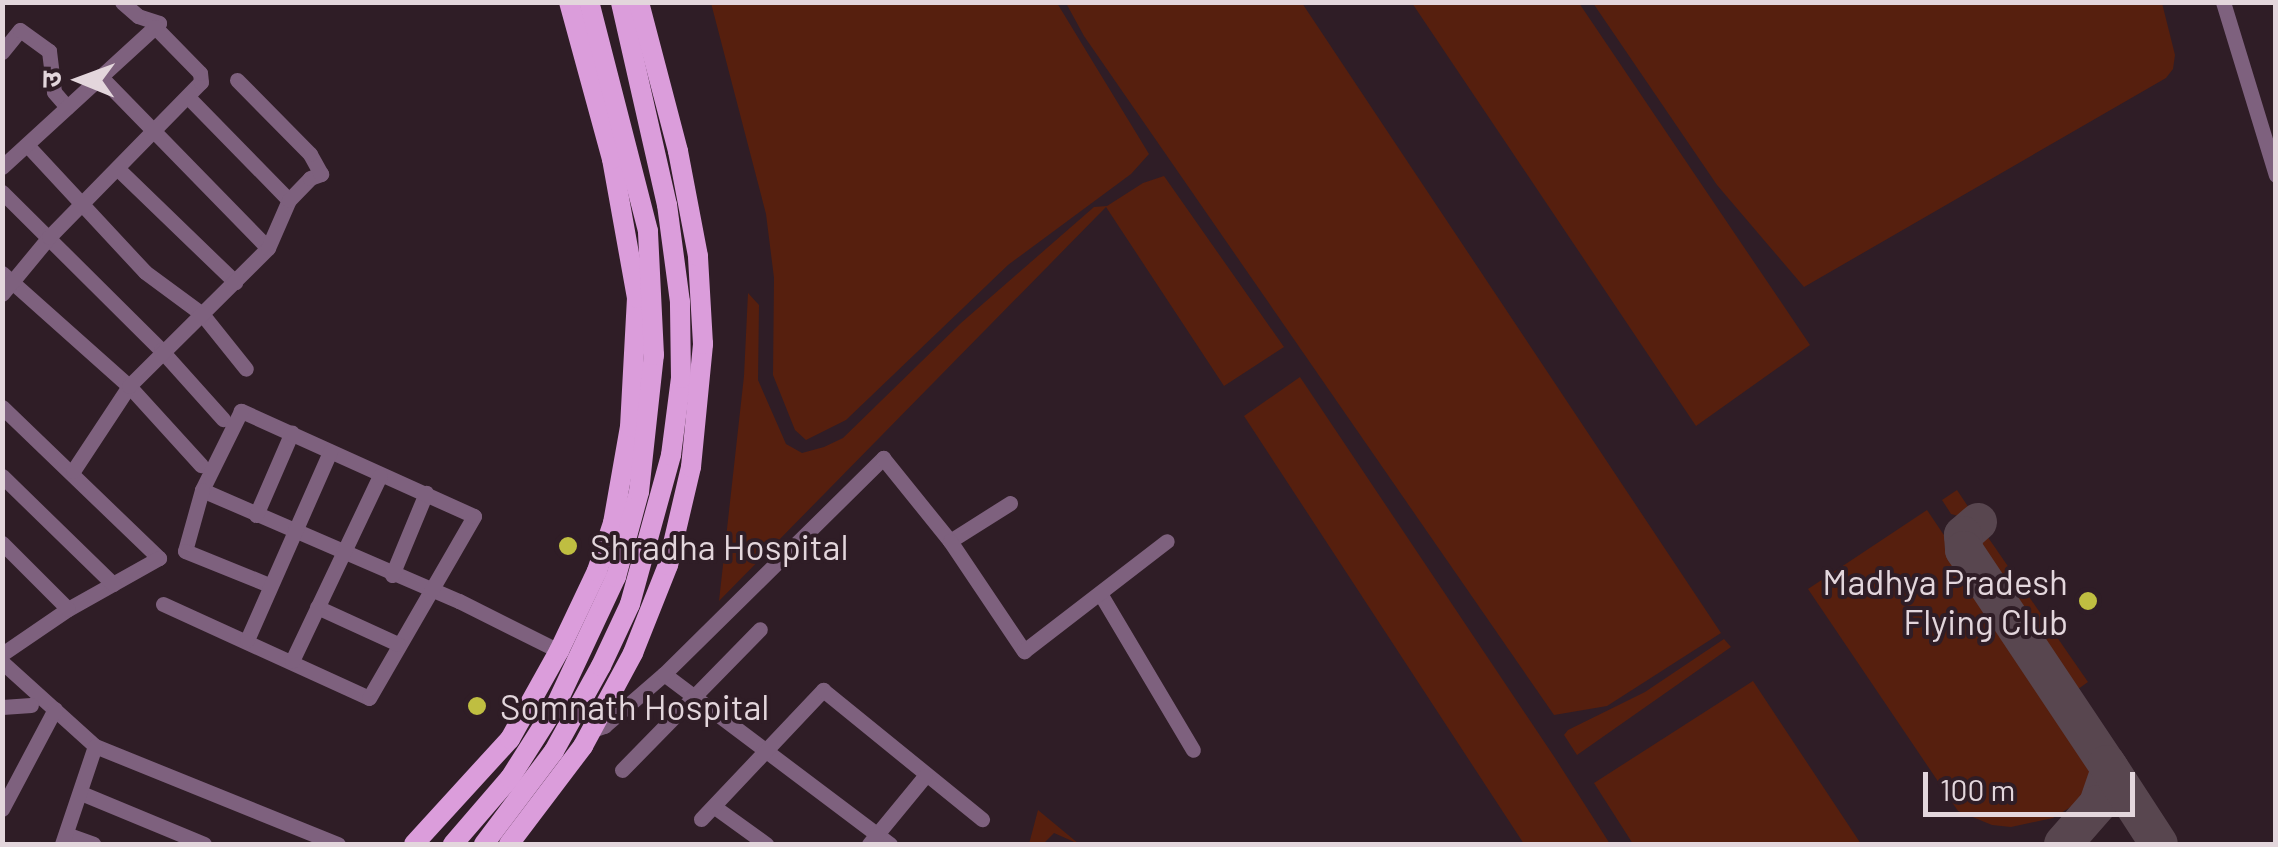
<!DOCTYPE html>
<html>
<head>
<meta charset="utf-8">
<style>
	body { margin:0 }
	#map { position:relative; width:2278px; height:847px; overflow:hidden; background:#2f1d26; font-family:Barlow,"Noto Sans Devanagari",sans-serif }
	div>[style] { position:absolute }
	.green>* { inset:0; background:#561f0e }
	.taxiway>* { height:38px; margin:-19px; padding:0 19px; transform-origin:19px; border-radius:19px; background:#58464f }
	.minor>* { height:15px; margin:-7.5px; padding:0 7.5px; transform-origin:7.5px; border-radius:7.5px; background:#7e617e }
	.major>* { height:20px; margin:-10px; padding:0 10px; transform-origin:10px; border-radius:10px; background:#db9ddb }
	.dots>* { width:28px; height:28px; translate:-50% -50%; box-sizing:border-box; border:5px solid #2f1d26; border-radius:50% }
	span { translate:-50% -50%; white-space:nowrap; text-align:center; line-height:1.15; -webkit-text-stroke:8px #2f1d26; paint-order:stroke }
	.poi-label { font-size:35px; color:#e3d6dc }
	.left { translate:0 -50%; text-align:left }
	.right { translate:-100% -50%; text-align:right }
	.frame { position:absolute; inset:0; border:5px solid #e3d6dc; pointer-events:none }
	.north { position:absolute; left:30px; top:30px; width:100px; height:100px; -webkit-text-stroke:8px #2f1d26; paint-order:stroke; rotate:271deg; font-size:28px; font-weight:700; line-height:40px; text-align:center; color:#e3d6dc }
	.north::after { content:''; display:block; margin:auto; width:35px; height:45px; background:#e3d6dc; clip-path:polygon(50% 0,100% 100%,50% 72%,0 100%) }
	.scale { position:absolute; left:1923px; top:772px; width:212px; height:45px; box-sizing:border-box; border:5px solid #e3d6dc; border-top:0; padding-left:12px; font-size:30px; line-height:35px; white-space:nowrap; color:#e3d6dc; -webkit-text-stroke:8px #2f1d26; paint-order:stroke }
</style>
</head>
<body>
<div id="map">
	<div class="green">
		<div style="clip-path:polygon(711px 3px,1057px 3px,1149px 154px,1131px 174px,1008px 265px,846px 420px,806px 440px,795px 430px,773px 375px,774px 278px,766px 214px)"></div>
		<div style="clip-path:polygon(1066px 3px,1302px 3px,1721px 633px,1607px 706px,1554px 715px,1084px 36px)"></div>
		<div style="clip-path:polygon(1412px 3px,1579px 3px,1810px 345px,1696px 426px)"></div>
		<div style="clip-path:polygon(1593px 3px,2162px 3px,2175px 55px,2173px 69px,2166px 78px,1804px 287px,1717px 185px)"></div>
		<div style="clip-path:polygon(1164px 176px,1284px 347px,1224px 386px,1106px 207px,719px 601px,744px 376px,748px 293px,759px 305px,758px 380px,786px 444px,802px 453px,824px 447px,843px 438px,961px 323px,1094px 207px,1107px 206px,1143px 183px)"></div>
		<div style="clip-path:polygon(1300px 377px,1555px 758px,1610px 844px,1524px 844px,1244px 416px)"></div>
		<div style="clip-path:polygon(1957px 490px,1973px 514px,1966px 518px,1951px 514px,1942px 500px)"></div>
		<div style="clip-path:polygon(1927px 510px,2088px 749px,2094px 788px,2088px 796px,2053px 818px,2011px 827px,1992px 825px,1958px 811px,1808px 589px)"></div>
		<div style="clip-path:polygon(1985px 533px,2088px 682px,2071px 694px,1979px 556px,1976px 541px)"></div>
		<div style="clip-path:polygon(1724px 639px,1731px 647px,1577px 755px,1564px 735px,1568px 730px,1645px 692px)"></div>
		<div style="clip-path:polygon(1753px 681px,1861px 844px,1633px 844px,1594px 783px)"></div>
		<div style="clip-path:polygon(1038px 810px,1079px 844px,1054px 833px,1043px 844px,1029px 844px)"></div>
	</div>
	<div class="taxiway">
		<div style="left:1978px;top:522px;width:20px;rotate:139deg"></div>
		<div style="left:1963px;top:535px;width:15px;rotate:86deg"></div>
		<div style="left:1964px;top:550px;width:263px;rotate:56.3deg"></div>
		<div style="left:2110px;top:769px;width:37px;rotate:109deg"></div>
		<div style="left:2098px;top:804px;width:53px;rotate:131.2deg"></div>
		<div style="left:2107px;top:764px;width:95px;rotate:57deg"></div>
	</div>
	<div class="minor">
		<div style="left:2223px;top:2px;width:181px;rotate:73deg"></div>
		<div style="left:2px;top:52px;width:28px;rotate:-51deg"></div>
		<div style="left:20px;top:30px;width:36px;rotate:36deg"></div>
		<div style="left:49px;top:51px;width:41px;rotate:83deg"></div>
		<div style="left:54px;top:92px;width:20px;rotate:49deg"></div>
		<div style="left:100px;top:76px;width:240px;rotate:45.7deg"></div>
		<div style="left:188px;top:97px;width:144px;rotate:45.6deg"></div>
		<div style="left:27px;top:145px;width:173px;rotate:47.1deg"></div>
		<div style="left:145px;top:272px;width:71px;rotate:36.4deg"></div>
		<div style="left:202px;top:314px;width:70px;rotate:51.3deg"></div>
		<div style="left:2px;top:167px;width:213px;rotate:-42.5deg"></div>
		<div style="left:159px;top:23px;width:22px;rotate:-162deg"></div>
		<div style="left:138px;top:16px;width:21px;rotate:-139deg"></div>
		<div style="left:118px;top:169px;width:163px;rotate:44deg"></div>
		<div style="left:2px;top:192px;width:224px;rotate:44.8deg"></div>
		<div style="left:161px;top:350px;width:93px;rotate:48.1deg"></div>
		<div style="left:2px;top:273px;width:170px;rotate:41.7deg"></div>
		<div style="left:129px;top:386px;width:107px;rotate:47.7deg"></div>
		<div style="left:2px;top:294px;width:74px;rotate:-50.5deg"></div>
		<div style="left:49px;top:237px;width:217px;rotate:-45.6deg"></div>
		<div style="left:201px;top:82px;width:9px;rotate:-96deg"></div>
		<div style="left:200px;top:73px;width:64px;rotate:-134.4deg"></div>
		<div style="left:2px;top:407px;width:218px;rotate:43.9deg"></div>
		<div style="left:159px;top:558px;width:104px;rotate:150.7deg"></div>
		<div style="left:68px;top:609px;width:80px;rotate:145.7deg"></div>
		<div style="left:73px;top:471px;width:102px;rotate:-56.6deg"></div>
		<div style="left:129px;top:386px;width:196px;rotate:-44.8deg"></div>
		<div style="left:268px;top:248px;width:52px;rotate:-66.4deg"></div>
		<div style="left:289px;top:200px;width:30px;rotate:-46deg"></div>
		<div style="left:310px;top:178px;width:12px;rotate:-20deg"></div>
		<div style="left:321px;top:174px;width:23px;rotate:-119deg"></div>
		<div style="left:310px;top:154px;width:104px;rotate:-134.6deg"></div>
		<div style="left:2px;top:476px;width:155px;rotate:44.2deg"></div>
		<div style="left:202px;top:490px;width:280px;rotate:23.4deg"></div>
		<div style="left:459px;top:601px;width:112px;rotate:26.6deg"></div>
		<div style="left:256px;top:515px;width:90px;rotate:-66.6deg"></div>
		<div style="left:950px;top:541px;width:71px;rotate:-32.3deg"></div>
		<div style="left:2px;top:543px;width:93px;rotate:45deg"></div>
		<div style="left:392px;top:575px;width:89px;rotate:-67.5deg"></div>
		<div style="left:1101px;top:595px;width:180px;rotate:59.3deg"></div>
		<div style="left:163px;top:604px;width:226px;rotate:24.5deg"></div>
		<div style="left:369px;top:698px;width:210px;rotate:-60deg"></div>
		<div style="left:474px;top:516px;width:256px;rotate:-155.7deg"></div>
		<div style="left:241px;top:411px;width:88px;rotate:116.3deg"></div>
		<div style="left:202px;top:490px;width:63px;rotate:105.6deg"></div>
		<div style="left:185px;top:551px;width:91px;rotate:22deg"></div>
		<div style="left:317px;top:607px;width:89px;rotate:24.6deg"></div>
		<div style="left:247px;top:640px;width:206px;rotate:-66.2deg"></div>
		<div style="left:292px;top:661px;width:205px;rotate:-64.6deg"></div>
		<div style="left:2px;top:662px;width:125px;rotate:42.1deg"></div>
		<div style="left:95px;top:746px;width:262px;rotate:22deg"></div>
		<div style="left:664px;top:674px;width:283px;rotate:37deg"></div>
		<div style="left:2px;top:707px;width:29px;rotate:-4deg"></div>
		<div style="left:592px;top:730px;width:13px;rotate:-18deg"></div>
		<div style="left:604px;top:726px;width:79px;rotate:-40.9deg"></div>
		<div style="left:664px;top:674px;width:308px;rotate:-44.6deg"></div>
		<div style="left:883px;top:458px;width:107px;rotate:51.1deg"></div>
		<div style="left:950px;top:541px;width:133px;rotate:56.1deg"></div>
		<div style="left:1024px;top:651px;width:180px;rotate:-37.6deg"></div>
		<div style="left:622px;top:770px;width:197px;rotate:-45.6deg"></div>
		<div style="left:81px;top:793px;width:133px;rotate:22.5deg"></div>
		<div style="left:716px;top:808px;width:62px;rotate:35.8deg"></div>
		<div style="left:2px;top:809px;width:113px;rotate:-62.1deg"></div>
		<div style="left:701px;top:819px;width:178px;rotate:-46.6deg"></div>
		<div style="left:823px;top:690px;width:205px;rotate:39.1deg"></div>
		<div style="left:66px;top:834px;width:29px;rotate:20deg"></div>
		<div style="left:62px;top:844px;width:103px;rotate:-71.4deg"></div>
		<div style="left:869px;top:844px;width:88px;rotate:-50.5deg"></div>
	</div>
	<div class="major">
		<div style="left:414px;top:844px;width:142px;rotate:-47.6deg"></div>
		<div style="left:510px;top:739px;width:101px;rotate:-60.9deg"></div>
		<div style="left:559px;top:651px;width:89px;rotate:-64.6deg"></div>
		<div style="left:597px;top:571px;width:51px;rotate:-71.6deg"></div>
		<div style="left:613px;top:523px;width:97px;rotate:-80deg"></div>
		<div style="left:630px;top:427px;width:129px;rotate:-86.9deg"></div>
		<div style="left:637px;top:298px;width:141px;rotate:-100.2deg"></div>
		<div style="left:612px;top:159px;width:163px;rotate:-105.3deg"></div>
		<div style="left:453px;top:844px;width:87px;rotate:-49.2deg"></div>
		<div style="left:510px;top:778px;width:84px;rotate:-57.6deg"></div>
		<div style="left:555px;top:707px;width:144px;rotate:-64.9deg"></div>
		<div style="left:616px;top:577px;width:88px;rotate:-74.9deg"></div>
		<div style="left:639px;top:492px;width:138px;rotate:-83.8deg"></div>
		<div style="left:654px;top:355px;width:124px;rotate:-92.8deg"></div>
		<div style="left:648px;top:231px;width:236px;rotate:-104.4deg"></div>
		<div style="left:484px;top:844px;width:116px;rotate:-53deg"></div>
		<div style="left:554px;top:751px;width:97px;rotate:-61.1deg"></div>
		<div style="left:601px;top:666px;width:68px;rotate:-64.9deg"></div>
		<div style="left:630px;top:604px;width:155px;rotate:-74.6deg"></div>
		<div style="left:671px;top:455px;width:78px;rotate:-82.6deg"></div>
		<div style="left:681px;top:378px;width:76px;rotate:-90.8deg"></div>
		<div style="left:680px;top:302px;width:98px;rotate:-97.6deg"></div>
		<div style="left:667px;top:205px;width:208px;rotate:-102.8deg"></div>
		<div style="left:509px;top:844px;width:123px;rotate:-52.9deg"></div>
		<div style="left:583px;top:746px;width:106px;rotate:-61.7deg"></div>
		<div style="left:633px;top:653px;width:95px;rotate:-68.3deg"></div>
		<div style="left:668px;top:565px;width:101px;rotate:-76.8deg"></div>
		<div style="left:691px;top:467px;width:124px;rotate:-84.4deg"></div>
		<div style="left:703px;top:344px;width:88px;rotate:-93.3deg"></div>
		<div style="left:698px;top:256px;width:107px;rotate:-100.8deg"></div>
		<div style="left:678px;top:151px;width:154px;rotate:-104.7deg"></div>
	</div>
	<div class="dots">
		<div style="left:568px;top:546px;background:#bfbe41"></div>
		<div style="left:2088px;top:601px;background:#bfbe41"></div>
		<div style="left:477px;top:706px;background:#bfbe41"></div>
	</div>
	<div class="poi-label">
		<span class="left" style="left:590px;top:546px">Shradha Hospital</span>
		<span class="right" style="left:2068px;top:601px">Madhya Pradesh<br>Flying Club</span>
		<span class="left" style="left:500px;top:706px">Somnath Hospital</span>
	</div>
	<div class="frame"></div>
	<div class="north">उ</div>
	<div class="scale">100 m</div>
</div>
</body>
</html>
